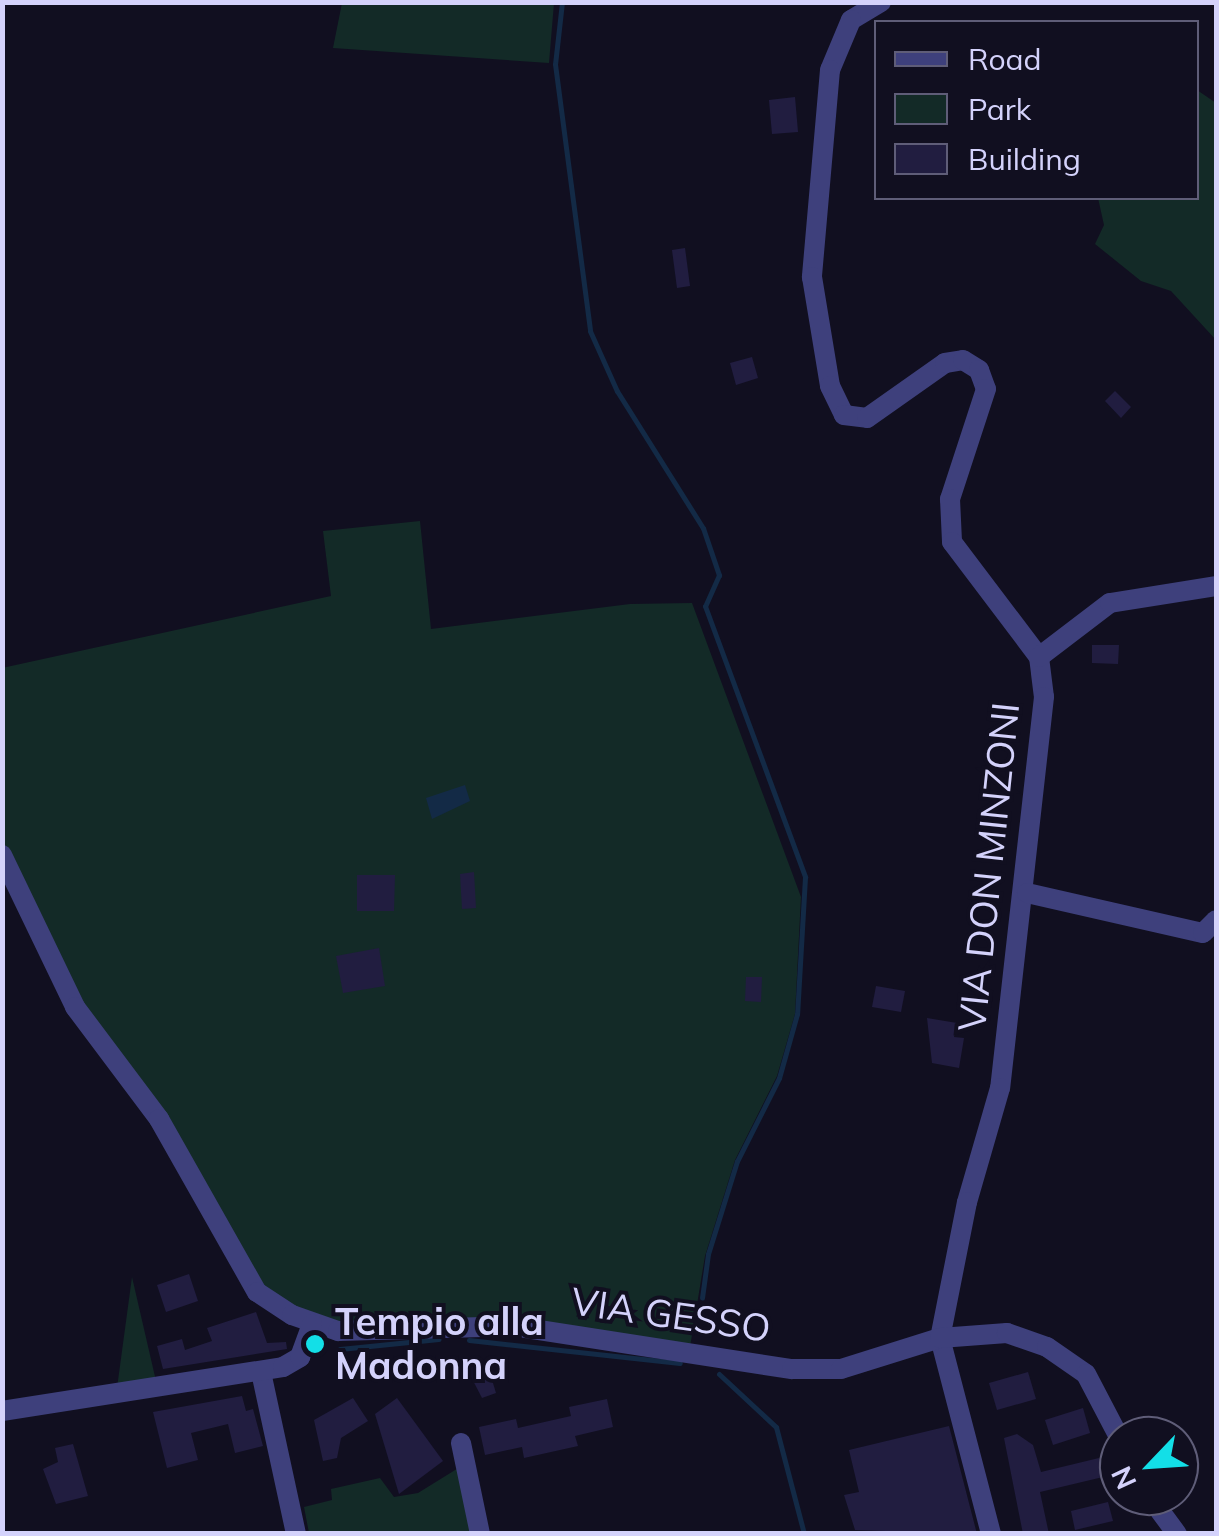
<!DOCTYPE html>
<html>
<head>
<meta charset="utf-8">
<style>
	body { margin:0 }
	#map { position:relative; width:1219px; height:1536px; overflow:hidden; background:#110f20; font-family:Mulish,sans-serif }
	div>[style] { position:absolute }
	.green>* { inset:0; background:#132a27 }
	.water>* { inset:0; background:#132a46 }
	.stream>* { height:5px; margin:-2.5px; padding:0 2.5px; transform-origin:2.5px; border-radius:2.5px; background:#132a46 }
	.building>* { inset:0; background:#211d40 }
	.minor>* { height:20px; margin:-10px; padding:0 10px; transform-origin:10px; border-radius:10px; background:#3e407c }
	.dots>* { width:28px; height:28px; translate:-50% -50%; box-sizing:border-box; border:5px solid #110f20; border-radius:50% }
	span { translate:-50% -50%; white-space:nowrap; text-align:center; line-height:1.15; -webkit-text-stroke:8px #110f20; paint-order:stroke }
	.street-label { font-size:38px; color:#d4d2fb }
	.poi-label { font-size:38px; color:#d4d2fb; font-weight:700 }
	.left { translate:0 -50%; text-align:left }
	.frame { position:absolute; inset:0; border:5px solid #d4d2fb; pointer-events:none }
	.legend { position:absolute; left:874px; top:20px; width:325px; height:180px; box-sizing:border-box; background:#110f20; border:2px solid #5f5d78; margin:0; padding:12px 18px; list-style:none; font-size:30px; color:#d4d2fb }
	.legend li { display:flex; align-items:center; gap:20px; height:50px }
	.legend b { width:50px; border:2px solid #5f5d78 }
	.north { position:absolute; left:1099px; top:1416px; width:100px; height:100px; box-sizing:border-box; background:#110f20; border:2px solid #5f5d78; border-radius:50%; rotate:245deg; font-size:28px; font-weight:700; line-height:40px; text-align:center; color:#d4d2fb }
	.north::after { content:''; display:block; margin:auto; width:35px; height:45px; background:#13dfe7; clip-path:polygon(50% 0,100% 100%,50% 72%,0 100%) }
</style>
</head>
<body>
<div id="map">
	<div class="green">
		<div style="clip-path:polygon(342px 3px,554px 3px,549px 63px,333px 48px)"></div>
		<div style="clip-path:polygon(1197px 90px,1216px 103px,1216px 340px,1171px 291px,1141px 281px,1095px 244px,1104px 225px,1098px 198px,1196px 198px)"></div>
		<div style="clip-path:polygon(420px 521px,431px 629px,630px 604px,692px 603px,801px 897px,795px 1014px,777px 1076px,735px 1160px,705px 1256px,689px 1353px,503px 1326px,351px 1339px,297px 1320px,254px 1280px,58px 983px,3px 853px,2px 668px,331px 596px,323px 531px)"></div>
		<div style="clip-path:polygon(132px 1277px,156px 1381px,117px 1388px)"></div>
		<div style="clip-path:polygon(460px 1467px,474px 1533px,309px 1533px,304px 1507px,332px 1500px,331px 1489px,380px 1478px,394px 1497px,418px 1493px)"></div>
	</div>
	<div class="water">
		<div style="clip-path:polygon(465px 785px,470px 801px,432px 819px,426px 798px)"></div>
	</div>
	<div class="stream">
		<div style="left:562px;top:2px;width:62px;rotate:96.4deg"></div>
		<div style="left:555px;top:64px;width:269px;rotate:82.5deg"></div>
		<div style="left:590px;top:331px;width:66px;rotate:65.8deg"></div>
		<div style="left:617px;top:391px;width:162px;rotate:57.9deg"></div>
		<div style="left:703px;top:528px;width:50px;rotate:71.2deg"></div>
		<div style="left:719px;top:575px;width:34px;rotate:114deg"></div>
		<div style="left:705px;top:606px;width:289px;rotate:69.7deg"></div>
		<div style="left:805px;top:877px;width:137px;rotate:93.3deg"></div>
		<div style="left:797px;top:1014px;width:66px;rotate:105.7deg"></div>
		<div style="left:779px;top:1078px;width:93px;rotate:116.8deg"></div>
		<div style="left:737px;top:1161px;width:97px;rotate:107.3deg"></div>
		<div style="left:708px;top:1254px;width:44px;rotate:97.8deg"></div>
		<div style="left:469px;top:1340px;width:212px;rotate:6.2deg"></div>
		<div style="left:340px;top:1349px;width:99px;rotate:-5.8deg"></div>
		<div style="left:719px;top:1374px;width:78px;rotate:42.9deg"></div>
		<div style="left:776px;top:1427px;width:111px;rotate:75.3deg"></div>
	</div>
	<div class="building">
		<div style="clip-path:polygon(795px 97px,798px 132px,772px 134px,769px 100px)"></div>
		<div style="clip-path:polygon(685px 248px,690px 286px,677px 288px,672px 250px)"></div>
		<div style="clip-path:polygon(752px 357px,758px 378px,736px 385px,730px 363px)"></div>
		<div style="clip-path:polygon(1115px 391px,1131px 407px,1121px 418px,1105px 401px)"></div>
		<div style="clip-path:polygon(1092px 645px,1119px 645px,1118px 664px,1092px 663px)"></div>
		<div style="clip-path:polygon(474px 872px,476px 908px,462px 909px,460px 874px)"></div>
		<div style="clip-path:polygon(357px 875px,395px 875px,394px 911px,357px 911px)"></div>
		<div style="clip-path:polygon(379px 948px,385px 986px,343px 993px,336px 956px)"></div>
		<div style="clip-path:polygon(746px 977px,762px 977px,761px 1002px,745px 1001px)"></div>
		<div style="clip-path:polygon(876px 986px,905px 991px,901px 1012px,872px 1007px)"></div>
		<div style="clip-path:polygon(927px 1018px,957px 1023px,954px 1037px,964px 1038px,959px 1068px,932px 1063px)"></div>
		<div style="clip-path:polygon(189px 1274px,198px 1301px,166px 1312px,157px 1285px)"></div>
		<div style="clip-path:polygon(256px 1312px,267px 1343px,286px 1342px,287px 1349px,163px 1369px,157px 1346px,182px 1339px,185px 1350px,212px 1341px,207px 1328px)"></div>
		<div style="clip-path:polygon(486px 1360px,496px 1393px,482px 1398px,466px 1367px)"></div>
		<div style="clip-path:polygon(1028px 1372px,1036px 1399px,997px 1410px,989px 1383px)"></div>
		<div style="clip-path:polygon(242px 1396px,246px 1411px,253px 1409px,263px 1446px,235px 1453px,228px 1424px,191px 1433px,198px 1460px,167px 1468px,153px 1412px)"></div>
		<div style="clip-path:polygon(353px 1398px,368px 1421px,341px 1438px,337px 1458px,323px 1461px,314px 1420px)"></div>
		<div style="clip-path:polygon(397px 1398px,443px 1461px,399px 1494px,375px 1414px)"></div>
		<div style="clip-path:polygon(607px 1399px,613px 1427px,575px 1436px,578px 1446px,524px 1458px,522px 1447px,485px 1455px,479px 1427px,516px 1419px,518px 1428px,571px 1416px,569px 1407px)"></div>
		<div style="clip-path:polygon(1083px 1408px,1090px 1433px,1053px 1445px,1045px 1420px)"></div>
		<div style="clip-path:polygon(949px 1426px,977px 1534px,855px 1530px,844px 1495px,859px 1492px,849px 1450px)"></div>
		<div style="clip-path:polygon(1017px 1434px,1033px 1445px,1041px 1472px,1099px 1458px,1103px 1477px,1040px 1492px,1049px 1534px,1023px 1534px,1004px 1438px)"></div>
		<div style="clip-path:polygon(73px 1444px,88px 1496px,56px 1504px,43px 1469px,58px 1462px,55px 1448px)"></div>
		<div style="clip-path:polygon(1108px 1502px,1113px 1521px,1075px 1530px,1071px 1511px)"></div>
	</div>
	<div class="minor">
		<div style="left:881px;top:2px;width:35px;rotate:149deg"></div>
		<div style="left:851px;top:20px;width:54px;rotate:112.8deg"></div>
		<div style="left:830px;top:70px;width:208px;rotate:95deg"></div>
		<div style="left:812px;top:277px;width:110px;rotate:80.6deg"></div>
		<div style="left:830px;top:386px;width:32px;rotate:64deg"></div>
		<div style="left:844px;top:415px;width:23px;rotate:7deg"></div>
		<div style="left:867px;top:418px;width:95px;rotate:-35.2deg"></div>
		<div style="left:945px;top:363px;width:18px;rotate:-9deg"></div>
		<div style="left:963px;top:360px;width:19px;rotate:32deg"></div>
		<div style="left:979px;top:370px;width:20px;rotate:70deg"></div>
		<div style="left:986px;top:389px;width:116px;rotate:108.1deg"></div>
		<div style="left:950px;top:499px;width:43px;rotate:87.3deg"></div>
		<div style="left:952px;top:542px;width:144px;rotate:52.9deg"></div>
		<div style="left:1039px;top:657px;width:40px;rotate:82.9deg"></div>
		<div style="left:1044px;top:697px;width:393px;rotate:96.4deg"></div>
		<div style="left:1000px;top:1088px;width:119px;rotate:106.1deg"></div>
		<div style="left:967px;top:1202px;width:139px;rotate:101.2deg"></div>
		<div style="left:940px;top:1338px;width:203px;rotate:75.4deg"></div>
		<div style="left:1039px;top:657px;width:89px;rotate:-37.3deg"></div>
		<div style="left:1110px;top:603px;width:107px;rotate:-9.1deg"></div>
		<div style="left:2px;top:855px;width:169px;rotate:64.3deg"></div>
		<div style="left:75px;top:1007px;width:140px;rotate:53.1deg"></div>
		<div style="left:159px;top:1119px;width:199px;rotate:60.5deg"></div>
		<div style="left:257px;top:1292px;width:42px;rotate:33.3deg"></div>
		<div style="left:292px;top:1315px;width:49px;rotate:19.2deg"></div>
		<div style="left:338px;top:1331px;width:175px;rotate:-1.6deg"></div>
		<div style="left:513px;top:1326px;width:282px;rotate:8.8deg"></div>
		<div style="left:792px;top:1369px;width:49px"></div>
		<div style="left:841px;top:1369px;width:104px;rotate:-17.4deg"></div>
		<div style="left:940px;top:1338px;width:67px;rotate:-4.3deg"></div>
		<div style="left:1007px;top:1333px;width:42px;rotate:19.3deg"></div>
		<div style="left:1047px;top:1347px;width:47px;rotate:34.7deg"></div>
		<div style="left:1086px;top:1374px;width:71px;rotate:62.4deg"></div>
		<div style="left:1027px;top:893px;width:180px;rotate:12.8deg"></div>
		<div style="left:1203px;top:933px;width:18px;rotate:-45deg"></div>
		<div style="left:261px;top:1372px;width:166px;rotate:77.8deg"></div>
		<div style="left:2px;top:1411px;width:284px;rotate:-8.9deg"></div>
		<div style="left:283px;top:1367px;width:20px;rotate:-30deg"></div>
		<div style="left:300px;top:1357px;width:35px;rotate:-70deg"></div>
		<div style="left:461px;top:1443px;width:93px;rotate:78.2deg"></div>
		<div style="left:1149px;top:1496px;width:47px;rotate:53.6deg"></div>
	</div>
	<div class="dots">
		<div style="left:315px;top:1344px;background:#13dfe7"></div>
	</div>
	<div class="street-label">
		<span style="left:989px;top:867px;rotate:-84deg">VIA DON MINZONI</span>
		<span style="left:671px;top:1315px;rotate:8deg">VIA GESSO</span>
	</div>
	<div class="poi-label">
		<span class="left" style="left:335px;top:1344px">Tempio alla<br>Madonna</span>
	</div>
	<div class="frame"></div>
	<ul class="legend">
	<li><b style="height:12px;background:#3e407c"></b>Road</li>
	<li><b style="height:28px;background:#132a27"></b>Park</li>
	<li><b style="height:28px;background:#211d40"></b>Building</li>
	</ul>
	<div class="north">N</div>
</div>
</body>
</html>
